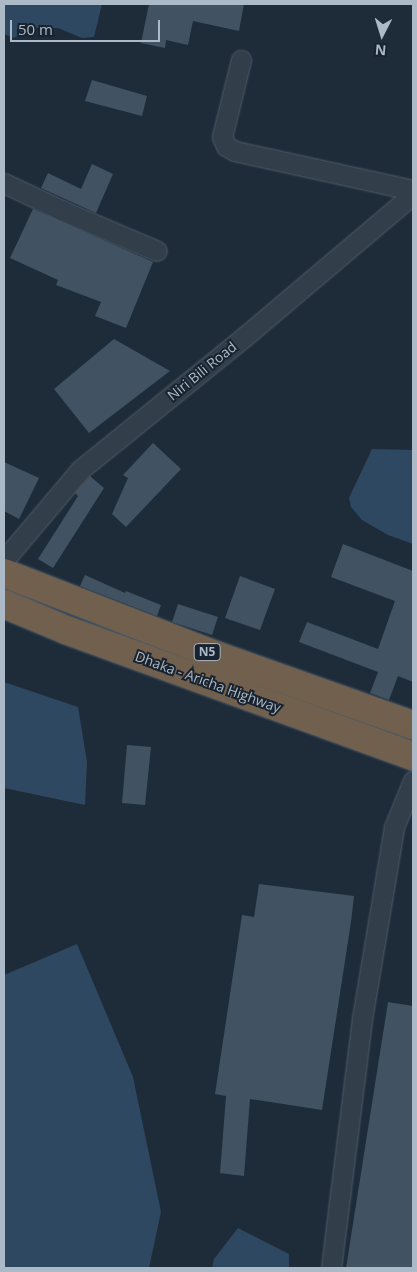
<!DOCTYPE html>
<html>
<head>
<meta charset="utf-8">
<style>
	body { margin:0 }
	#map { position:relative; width:417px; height:1272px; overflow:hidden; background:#1e2c3a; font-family:"Open Sans",sans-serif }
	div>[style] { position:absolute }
	.water>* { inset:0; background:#2e4861 }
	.building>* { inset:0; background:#415262 }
	.roads { filter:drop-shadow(0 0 1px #505c68) drop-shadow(0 0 1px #505c68) }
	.street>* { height:19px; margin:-9.5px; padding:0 9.5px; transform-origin:9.5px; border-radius:9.5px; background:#323e4a }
	.highway>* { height:28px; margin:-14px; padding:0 14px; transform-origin:14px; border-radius:14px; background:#71604e }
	span { translate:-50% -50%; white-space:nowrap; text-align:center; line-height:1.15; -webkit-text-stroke:4px #18232f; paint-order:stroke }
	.shield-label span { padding:1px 4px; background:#18232f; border:1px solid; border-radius:4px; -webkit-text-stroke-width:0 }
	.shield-label { font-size:12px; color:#acb9c7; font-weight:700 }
	.street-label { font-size:14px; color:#acb9c7 }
	.frame { position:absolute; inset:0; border:5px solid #acb9c7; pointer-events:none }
	.north { position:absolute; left:357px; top:10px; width:50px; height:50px; -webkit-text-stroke:4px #18232f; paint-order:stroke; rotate:185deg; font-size:14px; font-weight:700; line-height:20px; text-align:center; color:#acb9c7 }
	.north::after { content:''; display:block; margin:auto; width:18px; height:22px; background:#acb9c7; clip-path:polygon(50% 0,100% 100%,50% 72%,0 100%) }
	.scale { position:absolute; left:10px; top:20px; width:150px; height:22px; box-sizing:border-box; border:2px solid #acb9c7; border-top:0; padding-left:6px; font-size:15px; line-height:18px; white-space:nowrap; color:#acb9c7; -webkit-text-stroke:4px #18232f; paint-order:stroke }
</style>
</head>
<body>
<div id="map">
	<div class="water">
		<div style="clip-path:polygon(4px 4px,102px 4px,94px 37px,82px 38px,58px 28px,32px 28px,14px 38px,4px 34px)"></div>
		<div style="clip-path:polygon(372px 449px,413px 450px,413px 544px,388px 535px,362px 520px,351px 507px,349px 498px)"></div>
		<div style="clip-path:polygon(4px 682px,78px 707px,87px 762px,85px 805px,4px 788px)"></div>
		<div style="clip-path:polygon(77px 944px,133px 1077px,161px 1212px,149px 1268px,4px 1268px,4px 975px)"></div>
		<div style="clip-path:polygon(238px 1228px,289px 1254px,289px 1268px,212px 1268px,214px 1259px)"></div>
	</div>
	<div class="building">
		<div style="clip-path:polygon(149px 4px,244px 4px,239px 31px,193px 21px,188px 45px,166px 40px,165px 48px,141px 43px)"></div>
		<div style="clip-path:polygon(92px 80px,147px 96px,142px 116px,85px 101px)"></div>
		<div style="clip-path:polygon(92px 164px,113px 174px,96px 213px,41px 188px,48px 173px,81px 189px)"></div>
		<div style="clip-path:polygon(33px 209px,153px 262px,126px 328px,95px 316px,101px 302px,56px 285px,58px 280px,10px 258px)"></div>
		<div style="clip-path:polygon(114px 339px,170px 371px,89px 433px,54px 389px)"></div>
		<div style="clip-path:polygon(153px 443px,181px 469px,126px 527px,112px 514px,128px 478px,123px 475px)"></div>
		<div style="clip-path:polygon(4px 462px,39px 478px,19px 519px,4px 511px)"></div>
		<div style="clip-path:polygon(90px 476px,104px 488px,53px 568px,38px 559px,78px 496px,75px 493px)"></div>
		<div style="clip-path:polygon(343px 544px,413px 571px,413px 682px,398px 676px,389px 700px,370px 693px,378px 672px,299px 642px,307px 622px,378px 649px,395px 601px,331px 577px)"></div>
		<div style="clip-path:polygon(85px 575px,125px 593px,126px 591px,161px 605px,157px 616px,80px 586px)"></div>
		<div style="clip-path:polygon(240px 576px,275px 589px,260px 630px,225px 618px)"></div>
		<div style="clip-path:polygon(178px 604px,218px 617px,212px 635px,172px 622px)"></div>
		<div style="clip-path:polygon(127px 745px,151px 747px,145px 805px,122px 803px)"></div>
		<div style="clip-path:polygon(259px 884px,354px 896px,351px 922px,322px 1110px,250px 1099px,244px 1176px,220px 1173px,226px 1096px,215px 1094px,242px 915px,254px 917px)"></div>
		<div style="clip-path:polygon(388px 1002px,413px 1006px,413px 1268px,346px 1268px)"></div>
	</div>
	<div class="roads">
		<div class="street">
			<div style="left:241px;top:60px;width:79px;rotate:103.9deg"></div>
			<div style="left:222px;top:137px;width:10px;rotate:66deg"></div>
			<div style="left:226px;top:146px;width:10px;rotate:29deg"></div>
			<div style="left:235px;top:151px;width:182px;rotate:12.4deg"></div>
			<div style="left:4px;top:183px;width:63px;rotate:25.3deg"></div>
			<div style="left:61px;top:210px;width:104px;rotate:23.1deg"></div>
			<div style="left:4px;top:560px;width:118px;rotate:-49.8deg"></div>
			<div style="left:80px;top:470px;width:211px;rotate:-39deg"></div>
			<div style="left:244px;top:337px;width:221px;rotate:-40.2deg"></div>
			<div style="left:331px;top:1268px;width:251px;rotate:-82.9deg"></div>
			<div style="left:362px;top:1019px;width:195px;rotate:-80.5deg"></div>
			<div style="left:394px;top:827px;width:50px;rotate:-67.6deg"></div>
		</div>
		<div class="highway">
			<div style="left:4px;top:573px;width:226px;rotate:21.2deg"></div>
			<div style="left:215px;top:655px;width:210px;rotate:19.5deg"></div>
			<div style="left:4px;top:604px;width:67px;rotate:22.8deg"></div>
			<div style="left:66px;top:630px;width:369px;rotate:20deg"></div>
		</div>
	</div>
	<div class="shield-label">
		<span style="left:207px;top:652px">N5</span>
	</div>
	<div class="street-label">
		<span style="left:202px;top:371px;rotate:-39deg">Niri Bili Road</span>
		<span style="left:208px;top:682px;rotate:20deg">Dhaka - Aricha Highway</span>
	</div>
	<div class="frame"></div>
	<div class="north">N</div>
	<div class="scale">50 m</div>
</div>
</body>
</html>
